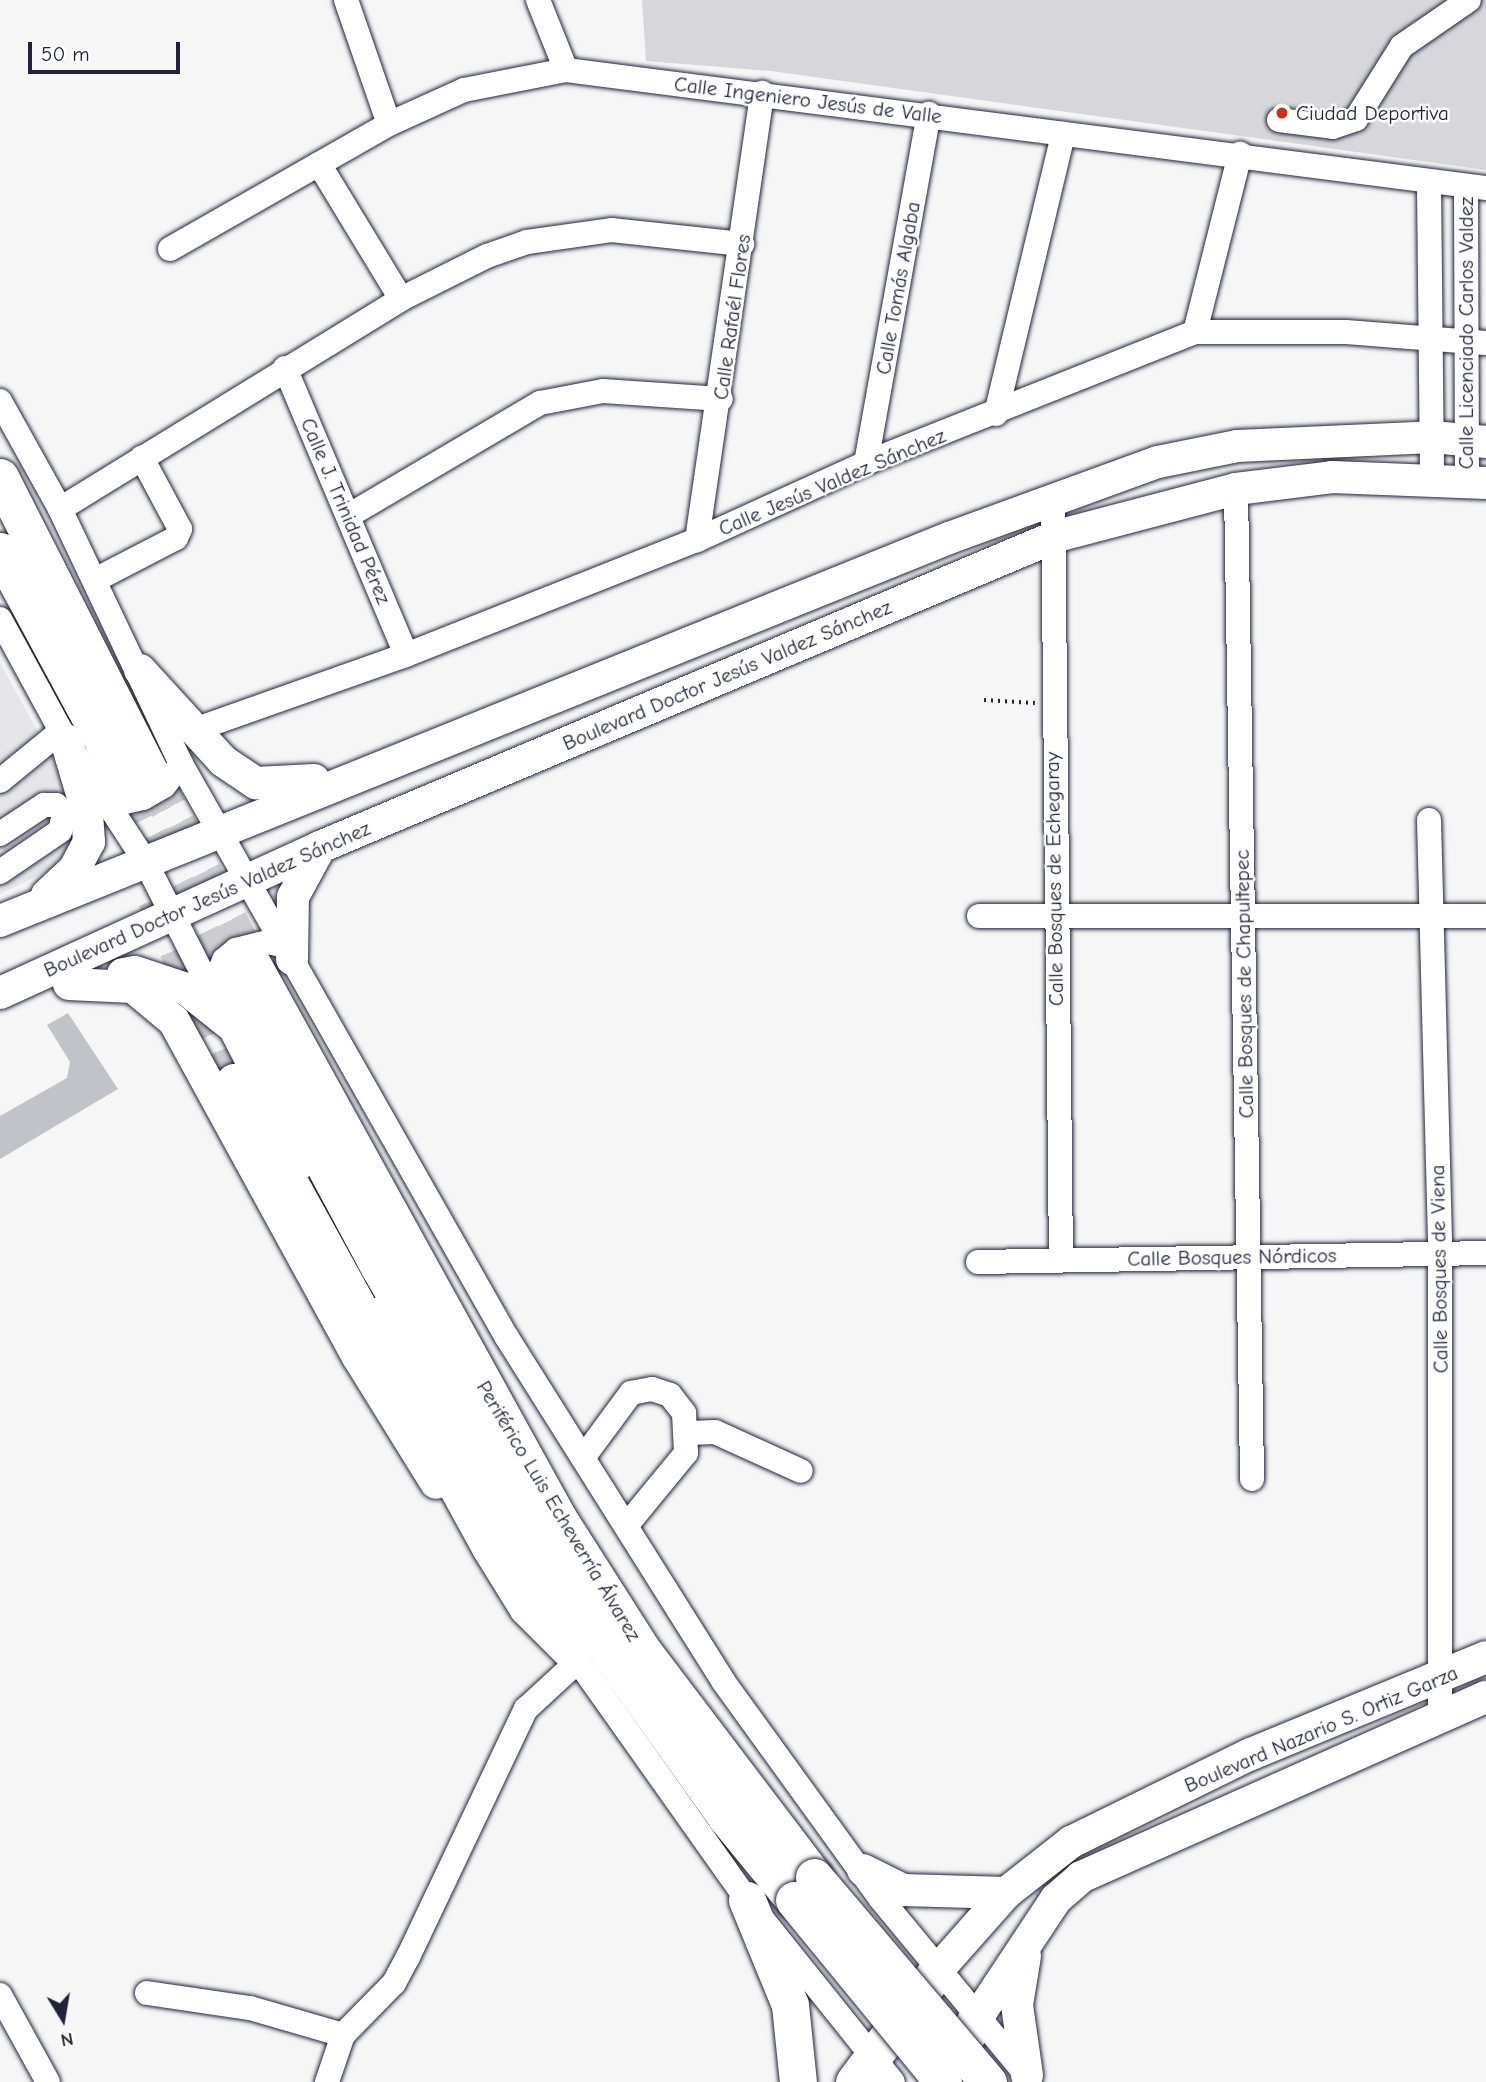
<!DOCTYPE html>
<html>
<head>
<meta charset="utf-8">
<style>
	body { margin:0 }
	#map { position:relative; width:1486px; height:2082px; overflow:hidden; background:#f6f6f7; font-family:"Comic Neue",sans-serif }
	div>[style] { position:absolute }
	.built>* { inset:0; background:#e6e6e9 }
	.green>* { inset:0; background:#d7d7db }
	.building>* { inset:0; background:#c2c2c9 }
	.highway-tunnel>* { height:37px; margin-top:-18.5px; transform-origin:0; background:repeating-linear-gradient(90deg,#ccccd1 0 37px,transparent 0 55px) }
	.path>* { height:3.5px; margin-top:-1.75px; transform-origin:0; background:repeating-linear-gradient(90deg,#22223b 0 2px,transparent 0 7px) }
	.roads { filter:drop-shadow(0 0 2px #22223b) drop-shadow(0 0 2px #22223b) }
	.minor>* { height:24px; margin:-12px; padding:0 12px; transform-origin:12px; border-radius:12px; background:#fff }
	.major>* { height:32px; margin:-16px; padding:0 16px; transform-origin:16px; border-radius:16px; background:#fff }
	.highway>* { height:37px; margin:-18.5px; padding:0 18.5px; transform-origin:18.5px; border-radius:18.5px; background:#fff }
	.bridges { filter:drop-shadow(0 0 2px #22223b) drop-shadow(0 0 2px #22223b) }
	.highway-bridge>* { height:37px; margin:-18.5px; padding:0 18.5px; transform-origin:18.5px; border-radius:18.5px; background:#fff }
	.dots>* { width:19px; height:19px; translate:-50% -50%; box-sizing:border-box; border:4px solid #fff; border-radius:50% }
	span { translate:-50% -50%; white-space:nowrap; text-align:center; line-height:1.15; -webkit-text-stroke:5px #fff; paint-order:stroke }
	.street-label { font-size:21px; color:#22223b }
	.poi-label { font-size:21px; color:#22223b }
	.left { translate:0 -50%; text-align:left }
	.north { position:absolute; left:28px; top:1984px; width:70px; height:70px; -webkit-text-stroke:5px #fff; paint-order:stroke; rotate:169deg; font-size:19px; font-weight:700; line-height:28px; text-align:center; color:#22223b }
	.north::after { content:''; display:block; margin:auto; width:24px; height:32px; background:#22223b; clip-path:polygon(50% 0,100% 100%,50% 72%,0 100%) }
	.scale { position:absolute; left:28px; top:42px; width:152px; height:32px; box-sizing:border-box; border:4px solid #22223b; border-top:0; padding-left:9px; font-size:21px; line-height:24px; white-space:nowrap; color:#22223b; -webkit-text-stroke:5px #fff; paint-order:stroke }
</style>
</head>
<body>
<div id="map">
	<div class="built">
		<div style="clip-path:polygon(0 662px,100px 846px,0 894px)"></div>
	</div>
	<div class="green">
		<div style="clip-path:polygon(642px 0,1486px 0,1486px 170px,771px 71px,646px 61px)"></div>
	</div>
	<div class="building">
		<div style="clip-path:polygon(68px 1013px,118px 1089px,0 1159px,0 1116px,67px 1078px,70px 1062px,47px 1025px)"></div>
	</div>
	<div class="highway-tunnel">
		<div style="left:151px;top:775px;width:210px;rotate:61.8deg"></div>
		<div style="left:127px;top:786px;width:217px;rotate:63.2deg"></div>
		<div style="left:156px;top:898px;width:200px;rotate:67deg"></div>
	</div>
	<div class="path">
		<div style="left:984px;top:700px;width:51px;rotate:3.4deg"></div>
	</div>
	<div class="roads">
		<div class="minor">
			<div style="left:346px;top:0;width:131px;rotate:70.9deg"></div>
			<div style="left:538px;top:0;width:75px;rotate:68.2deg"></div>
			<div style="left:1279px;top:120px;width:54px;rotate:7.4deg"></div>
			<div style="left:1333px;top:127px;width:24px;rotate:-19deg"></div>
			<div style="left:1356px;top:119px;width:86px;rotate:-57.8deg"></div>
			<div style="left:1402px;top:46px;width:81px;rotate:-34.5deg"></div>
			<div style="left:319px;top:164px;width:158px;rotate:58.7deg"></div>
			<div style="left:1429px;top:184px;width:293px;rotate:89.4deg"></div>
			<div style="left:1466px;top:186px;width:294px;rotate:89.8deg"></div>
			<div style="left:170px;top:249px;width:252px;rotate:-29.7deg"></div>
			<div style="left:389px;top:124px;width:82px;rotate:-24.4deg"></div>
			<div style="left:464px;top:90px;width:104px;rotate:-11.1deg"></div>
			<div style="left:566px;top:70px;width:928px;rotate:7.31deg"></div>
			<div style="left:1195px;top:332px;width:184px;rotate:-75.8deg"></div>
			<div style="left:285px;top:368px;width:311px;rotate:67.1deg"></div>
			<div style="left:0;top:401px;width:124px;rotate:60.9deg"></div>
			<div style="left:60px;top:509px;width:282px;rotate:64.6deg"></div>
			<div style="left:181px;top:764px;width:658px;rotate:60.4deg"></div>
			<div style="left:506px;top:1336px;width:408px;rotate:57.8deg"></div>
			<div style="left:723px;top:1681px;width:268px;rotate:54.1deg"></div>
			<div style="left:880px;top:1898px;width:235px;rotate:50.4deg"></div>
			<div style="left:996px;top:414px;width:288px;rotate:-76.5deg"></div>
			<div style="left:866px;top:463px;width:355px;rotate:-79.8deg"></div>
			<div style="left:1236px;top:489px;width:990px;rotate:89.07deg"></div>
			<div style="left:1053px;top:498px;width:762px;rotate:89.4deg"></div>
			<div style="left:60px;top:509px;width:400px;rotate:-31.6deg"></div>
			<div style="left:401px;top:299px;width:96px;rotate:-26.6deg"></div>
			<div style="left:487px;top:256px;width:42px;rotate:-19.3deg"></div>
			<div style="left:527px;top:242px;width:85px;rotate:-8.1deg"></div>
			<div style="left:611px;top:230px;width:132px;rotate:6.1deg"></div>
			<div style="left:348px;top:516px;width:223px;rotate:-30.5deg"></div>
			<div style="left:540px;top:403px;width:64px;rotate:-10.8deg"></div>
			<div style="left:603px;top:391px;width:118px;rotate:3.9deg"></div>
			<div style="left:697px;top:540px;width:452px;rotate:-81.7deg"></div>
			<div style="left:95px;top:580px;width:91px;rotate:-27.4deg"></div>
			<div style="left:176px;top:538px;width:10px;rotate:-66deg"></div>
			<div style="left:180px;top:529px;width:81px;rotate:-118.2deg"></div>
			<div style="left:0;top:619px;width:138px;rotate:61.4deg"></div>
			<div style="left:66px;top:740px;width:142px;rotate:56.8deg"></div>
			<div style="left:144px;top:859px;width:346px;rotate:63deg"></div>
			<div style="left:194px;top:730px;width:225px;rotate:-19.5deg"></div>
			<div style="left:406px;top:655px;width:313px;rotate:-21.6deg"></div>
			<div style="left:697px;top:540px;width:186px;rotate:-24.5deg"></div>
			<div style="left:866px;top:463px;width:354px;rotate:-21.7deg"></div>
			<div style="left:1195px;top:332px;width:151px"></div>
			<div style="left:1346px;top:332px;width:140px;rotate:4.5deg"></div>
			<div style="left:0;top:781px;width:79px;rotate:-39.3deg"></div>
			<div style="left:107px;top:798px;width:18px;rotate:13deg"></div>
			<div style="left:125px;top:802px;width:18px;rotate:-13deg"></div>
			<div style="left:143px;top:798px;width:24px;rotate:-30deg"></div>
			<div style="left:164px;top:786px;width:28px;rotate:-52deg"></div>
			<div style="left:1429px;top:820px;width:434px;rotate:88.5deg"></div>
			<div style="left:1440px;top:1254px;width:464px;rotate:90deg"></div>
			<div style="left:0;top:834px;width:53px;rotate:-33.4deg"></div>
			<div style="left:44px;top:805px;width:12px"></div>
			<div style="left:56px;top:805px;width:12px;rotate:48deg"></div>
			<div style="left:64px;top:814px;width:17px;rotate:103deg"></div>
			<div style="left:60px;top:831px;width:73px;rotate:145.7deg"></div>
			<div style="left:979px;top:916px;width:507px"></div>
			<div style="left:211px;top:991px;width:34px;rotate:-67deg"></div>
			<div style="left:224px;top:960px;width:16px;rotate:-40deg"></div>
			<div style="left:236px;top:950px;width:33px;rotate:-14deg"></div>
			<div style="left:268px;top:942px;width:17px;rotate:13deg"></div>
			<div style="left:978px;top:1262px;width:508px;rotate:-1.01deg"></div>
			<div style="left:379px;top:1309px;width:404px;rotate:60.5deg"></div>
			<div style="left:578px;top:1661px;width:293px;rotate:54.7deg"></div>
			<div style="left:747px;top:1900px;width:233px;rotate:51.3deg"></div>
			<div style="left:689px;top:1433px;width:26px;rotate:-2deg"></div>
			<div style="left:715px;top:1432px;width:94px;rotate:24.4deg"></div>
			<div style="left:583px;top:1458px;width:81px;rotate:-53.6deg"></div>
			<div style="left:631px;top:1393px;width:21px;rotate:-11deg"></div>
			<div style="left:652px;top:1389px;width:19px;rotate:18deg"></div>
			<div style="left:670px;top:1395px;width:23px;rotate:52deg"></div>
			<div style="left:684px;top:1413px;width:40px;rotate:87.1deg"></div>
			<div style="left:686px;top:1453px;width:94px;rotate:129.4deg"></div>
			<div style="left:147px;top:1993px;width:104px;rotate:8.3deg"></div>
			<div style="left:250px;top:2008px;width:97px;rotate:16.2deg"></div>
			<div style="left:0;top:1995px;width:99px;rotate:61.1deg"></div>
			<div style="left:327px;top:2082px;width:50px;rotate:-71.2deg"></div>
			<div style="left:343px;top:2035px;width:73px;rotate:-45.6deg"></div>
			<div style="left:394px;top:1983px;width:30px;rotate:-62deg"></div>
			<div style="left:408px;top:1957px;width:275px;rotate:-64.6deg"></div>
			<div style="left:526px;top:1709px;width:71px;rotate:-42.7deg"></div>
		</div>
		<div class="major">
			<div style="left:140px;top:670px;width:123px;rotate:47.6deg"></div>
			<div style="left:223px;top:761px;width:40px;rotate:34deg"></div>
			<div style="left:256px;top:783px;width:58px;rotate:-3deg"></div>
			<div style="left:47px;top:895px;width:37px;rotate:-43deg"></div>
			<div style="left:74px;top:870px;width:32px;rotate:-62deg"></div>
			<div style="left:89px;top:842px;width:31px;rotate:-94deg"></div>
			<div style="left:87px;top:811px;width:74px;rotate:-106.5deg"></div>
			<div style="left:0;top:921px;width:1023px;rotate:-21.98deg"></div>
			<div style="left:949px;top:538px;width:222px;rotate:-20deg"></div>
			<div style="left:1158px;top:462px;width:81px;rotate:-11.4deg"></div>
			<div style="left:1237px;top:446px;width:196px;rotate:-2.6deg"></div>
			<div style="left:1433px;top:437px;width:53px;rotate:5.4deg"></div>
			<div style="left:292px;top:959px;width:62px;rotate:-89.1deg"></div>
			<div style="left:293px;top:897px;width:57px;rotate:-61.6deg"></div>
			<div style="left:123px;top:974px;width:12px;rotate:-9deg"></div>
			<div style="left:135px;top:972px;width:54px;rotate:18.4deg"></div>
			<div style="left:186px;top:989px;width:56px;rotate:38.5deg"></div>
			<div style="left:69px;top:984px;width:64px;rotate:2.7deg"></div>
			<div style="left:133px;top:987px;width:53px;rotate:39.7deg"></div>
			<div style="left:174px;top:1021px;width:383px;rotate:61.3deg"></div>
			<div style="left:358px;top:1357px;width:148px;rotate:58.2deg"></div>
			<div style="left:0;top:993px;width:352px;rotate:-24.5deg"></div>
			<div style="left:320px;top:847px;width:800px;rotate:-22.88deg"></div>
			<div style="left:1057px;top:536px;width:185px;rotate:-14.7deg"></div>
			<div style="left:1236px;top:489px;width:97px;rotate:-7.1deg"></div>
			<div style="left:1332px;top:477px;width:154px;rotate:2.2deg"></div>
			<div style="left:863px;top:1870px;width:45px;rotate:26.6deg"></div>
			<div style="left:903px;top:1890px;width:103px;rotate:1.7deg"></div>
			<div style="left:1025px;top:1956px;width:50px;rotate:99.3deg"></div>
			<div style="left:1017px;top:2005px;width:71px;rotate:81.9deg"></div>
			<div style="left:937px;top:1971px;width:104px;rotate:-48.5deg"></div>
			<div style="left:1006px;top:1893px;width:83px;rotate:-38.1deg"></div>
			<div style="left:1071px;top:1842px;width:200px;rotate:-26.1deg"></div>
			<div style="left:1251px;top:1754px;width:254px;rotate:-22.4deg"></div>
			<div style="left:977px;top:2018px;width:143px;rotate:-56.4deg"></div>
			<div style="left:1056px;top:1899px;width:33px;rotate:-41deg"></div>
			<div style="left:1081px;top:1877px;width:443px;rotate:-24deg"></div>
		</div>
		<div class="highway">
			<div style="left:0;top:477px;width:334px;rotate:63.1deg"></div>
			<div style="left:0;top:551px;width:267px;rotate:61.6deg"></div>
			<div style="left:250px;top:960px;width:637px;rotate:61.1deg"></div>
			<div style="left:558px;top:1518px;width:156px;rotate:57.5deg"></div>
			<div style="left:642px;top:1650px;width:285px;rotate:52.8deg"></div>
			<div style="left:225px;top:980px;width:326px;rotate:61.8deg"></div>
			<div style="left:379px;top:1267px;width:394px;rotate:59.9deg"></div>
			<div style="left:577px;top:1608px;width:257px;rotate:54.5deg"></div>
			<div style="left:726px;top:1817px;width:107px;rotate:50.7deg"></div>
			<div style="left:234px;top:1082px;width:531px;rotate:61.17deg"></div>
			<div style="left:490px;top:1547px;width:70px;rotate:58.3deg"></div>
			<div style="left:527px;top:1607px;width:64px;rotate:45deg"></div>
			<div style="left:747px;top:1900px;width:113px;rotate:67.7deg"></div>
			<div style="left:790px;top:2005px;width:77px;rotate:84.1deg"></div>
			<div style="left:943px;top:2075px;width:66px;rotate:-59.2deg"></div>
			<div style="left:854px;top:2082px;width:139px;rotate:-53.2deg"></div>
		</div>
	</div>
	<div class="bridges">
		<div class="highway-bridge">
			<div style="left:814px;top:1877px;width:269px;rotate:49.7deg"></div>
			<div style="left:794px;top:1900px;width:235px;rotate:50.7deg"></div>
		</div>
	</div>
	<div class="dots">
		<div style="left:1282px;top:113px;background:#c8321e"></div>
	</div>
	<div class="street-label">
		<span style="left:808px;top:100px;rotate:7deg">Calle Ingeniero Jesús de Valle</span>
		<span style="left:898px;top:288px;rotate:-80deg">Calle Tomás Algaba</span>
		<span style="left:732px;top:317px;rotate:-82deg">Calle Rafaél Flores</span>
		<span style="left:1466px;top:333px;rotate:-90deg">Calle Licenciado Carlos Valdez</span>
		<span style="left:832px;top:482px;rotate:-23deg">Calle Jesús Valdez Sánchez</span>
		<span style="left:346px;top:511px;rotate:67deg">Calle J. Trinidad Pérez</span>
		<span style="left:727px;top:675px;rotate:-23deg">Boulevard Doctor Jesús Valdez Sánchez</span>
		<span style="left:1054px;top:879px;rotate:-91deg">Calle Bosques de Echegaray</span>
		<span style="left:207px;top:899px;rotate:-24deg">Boulevard Doctor Jesús Valdez Sánchez</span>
		<span style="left:1244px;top:984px;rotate:-91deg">Calle Bosques de Chapultepec</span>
		<span style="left:1232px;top:1257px;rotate:-1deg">Calle Bosques Nórdicos</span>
		<span style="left:1439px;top:1269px;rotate:-91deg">Calle Bosques de Viena</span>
		<span style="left:559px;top:1511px;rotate:59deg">Periférico Luis Echeverría Álvarez</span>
		<span style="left:1321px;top:1729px;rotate:-23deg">Boulevard Nazario S. Ortiz Garza</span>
	</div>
	<div class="poi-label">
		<span class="left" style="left:1296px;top:113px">Ciudad Deportiva</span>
	</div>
	<div class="north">N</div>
	<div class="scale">50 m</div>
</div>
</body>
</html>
